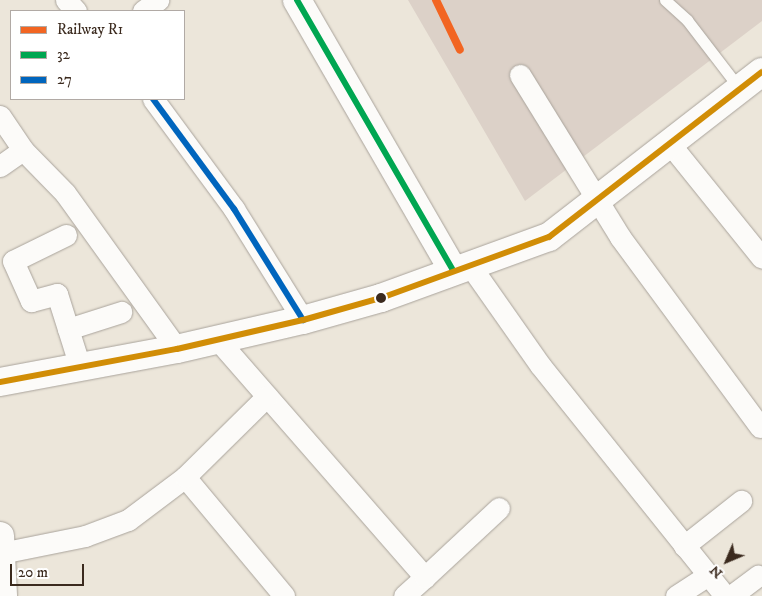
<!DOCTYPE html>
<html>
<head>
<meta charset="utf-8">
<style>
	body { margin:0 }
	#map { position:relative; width:762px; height:596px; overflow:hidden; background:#ece6da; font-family:"IM FELL DW Pica",serif }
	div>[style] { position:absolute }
	.industrial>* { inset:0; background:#dcd1c8 }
	.roads { filter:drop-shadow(0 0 1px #a9a39b) drop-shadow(0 0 1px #a9a39b) }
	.service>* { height:11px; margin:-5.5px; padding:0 5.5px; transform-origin:5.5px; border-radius:5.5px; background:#fcfbf9 }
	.minor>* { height:21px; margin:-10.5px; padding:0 10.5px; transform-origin:10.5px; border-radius:10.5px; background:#fcfbf9 }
	.tertiary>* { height:28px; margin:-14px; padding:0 14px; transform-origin:14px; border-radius:14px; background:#fcfbf9 }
	.bus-1>* { height:6px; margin:-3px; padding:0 3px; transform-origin:3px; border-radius:3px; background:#00a651 }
	.bus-2>* { height:6px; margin:-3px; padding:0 3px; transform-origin:3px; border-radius:3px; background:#0065bd }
	.bus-3>* { height:6px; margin:-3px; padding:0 3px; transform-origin:3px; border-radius:3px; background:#d18d06 }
	.rail-1>* { height:8px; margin:-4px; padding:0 4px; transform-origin:4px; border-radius:4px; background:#f26522 }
	.dots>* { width:14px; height:14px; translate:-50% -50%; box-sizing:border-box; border:2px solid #fff; border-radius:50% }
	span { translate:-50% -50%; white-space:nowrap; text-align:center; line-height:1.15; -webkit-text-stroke:4.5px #fff; paint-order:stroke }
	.legend { position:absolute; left:10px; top:10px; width:175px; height:90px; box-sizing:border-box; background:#fff; border:1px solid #b1aaa5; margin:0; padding:6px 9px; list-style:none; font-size:15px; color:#3b2a1e }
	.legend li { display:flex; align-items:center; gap:10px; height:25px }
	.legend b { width:25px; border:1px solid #b1aaa5 }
	.north { position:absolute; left:702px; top:536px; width:50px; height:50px; -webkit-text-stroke:4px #fff; paint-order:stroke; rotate:225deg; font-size:14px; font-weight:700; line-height:20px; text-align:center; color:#3b2a1e }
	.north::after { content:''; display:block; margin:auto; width:18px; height:22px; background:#3b2a1e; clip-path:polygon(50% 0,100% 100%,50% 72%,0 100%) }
	.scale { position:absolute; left:10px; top:564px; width:74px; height:22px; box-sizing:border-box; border:2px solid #3b2a1e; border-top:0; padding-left:6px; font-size:15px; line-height:18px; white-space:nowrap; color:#3b2a1e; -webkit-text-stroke:4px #fff; paint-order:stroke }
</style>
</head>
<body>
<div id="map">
	<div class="industrial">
		<div style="clip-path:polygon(408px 0,762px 0,762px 21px,525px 201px)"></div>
	</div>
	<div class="roads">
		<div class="service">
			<div style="left:665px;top:0;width:30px;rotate:42deg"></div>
			<div style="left:687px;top:20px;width:87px;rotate:52.5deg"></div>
		</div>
		<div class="minor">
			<div style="left:66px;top:0;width:15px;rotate:48deg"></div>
			<div style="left:143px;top:11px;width:19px;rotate:-36deg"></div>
			<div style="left:520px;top:75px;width:190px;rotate:58.3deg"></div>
			<div style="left:620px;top:237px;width:236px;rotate:53.6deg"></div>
			<div style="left:153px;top:99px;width:137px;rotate:53.6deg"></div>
			<div style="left:234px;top:209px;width:131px;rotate:58.1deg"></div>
			<div style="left:0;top:116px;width:41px;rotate:55.9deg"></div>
			<div style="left:670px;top:144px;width:146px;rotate:51.1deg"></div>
			<div style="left:0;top:166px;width:28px;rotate:-35deg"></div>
			<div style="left:23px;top:150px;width:60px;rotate:45.7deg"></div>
			<div style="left:65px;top:193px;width:192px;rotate:54.3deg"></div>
			<div style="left:66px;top:235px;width:59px;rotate:153.9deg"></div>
			<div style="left:13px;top:261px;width:44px;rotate:65.8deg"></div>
			<div style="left:31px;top:301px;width:27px;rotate:-15deg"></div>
			<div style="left:57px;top:294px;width:77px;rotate:72.5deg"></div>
			<div style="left:469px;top:264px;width:123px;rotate:54.9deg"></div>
			<div style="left:540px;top:365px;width:296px;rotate:51.3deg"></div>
			<div style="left:68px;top:329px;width:56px;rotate:-17.8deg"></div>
			<div style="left:218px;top:340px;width:315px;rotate:48.9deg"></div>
			<div style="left:425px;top:577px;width:28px;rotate:138deg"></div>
			<div style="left:185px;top:477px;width:155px;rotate:50.2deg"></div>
			<div style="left:684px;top:546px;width:73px;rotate:-38.3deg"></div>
			<div style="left:1px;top:553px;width:86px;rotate:-11.4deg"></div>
			<div style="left:85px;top:536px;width:46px;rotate:-20.4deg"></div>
			<div style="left:128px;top:520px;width:71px;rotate:-37deg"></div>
			<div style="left:185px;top:477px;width:115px;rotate:-44.6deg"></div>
			<div style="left:425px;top:577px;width:101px;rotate:-43deg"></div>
			<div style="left:676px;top:596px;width:38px;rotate:-33deg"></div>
			<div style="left:731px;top:596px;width:34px;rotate:-37deg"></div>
		</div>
		<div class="tertiary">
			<div style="left:297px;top:0;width:310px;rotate:60deg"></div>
			<div style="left:0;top:382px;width:180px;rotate:-10.6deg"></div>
			<div style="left:177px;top:349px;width:129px;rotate:-13deg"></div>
			<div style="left:303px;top:320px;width:81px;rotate:-15.8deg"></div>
			<div style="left:381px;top:298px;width:179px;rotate:-20deg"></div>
			<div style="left:549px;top:237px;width:269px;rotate:-37.8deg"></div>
			<div style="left:0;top:536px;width:60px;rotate:87.1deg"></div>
		</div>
	</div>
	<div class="bus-1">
		<div style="left:297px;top:0;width:310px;rotate:60deg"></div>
	</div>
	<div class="bus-2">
		<div style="left:153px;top:99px;width:137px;rotate:53.6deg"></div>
		<div style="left:234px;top:209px;width:131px;rotate:58.1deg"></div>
	</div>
	<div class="bus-3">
		<div style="left:0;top:382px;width:180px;rotate:-10.6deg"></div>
		<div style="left:177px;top:349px;width:129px;rotate:-13deg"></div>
		<div style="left:303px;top:320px;width:81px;rotate:-15.8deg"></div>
		<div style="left:381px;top:298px;width:179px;rotate:-20deg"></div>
		<div style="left:549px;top:237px;width:269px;rotate:-37.8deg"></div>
	</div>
	<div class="rail-1">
		<div style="left:436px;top:0;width:55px;rotate:64.4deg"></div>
	</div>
	<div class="dots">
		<div style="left:381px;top:298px;background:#3b2a1e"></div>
	</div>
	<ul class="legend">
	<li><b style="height:6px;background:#f26522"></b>Railway R1</li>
	<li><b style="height:6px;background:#00a651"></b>32</li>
	<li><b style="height:6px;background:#0065bd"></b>27</li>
	</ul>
	<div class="north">N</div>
	<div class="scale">20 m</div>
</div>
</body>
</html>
